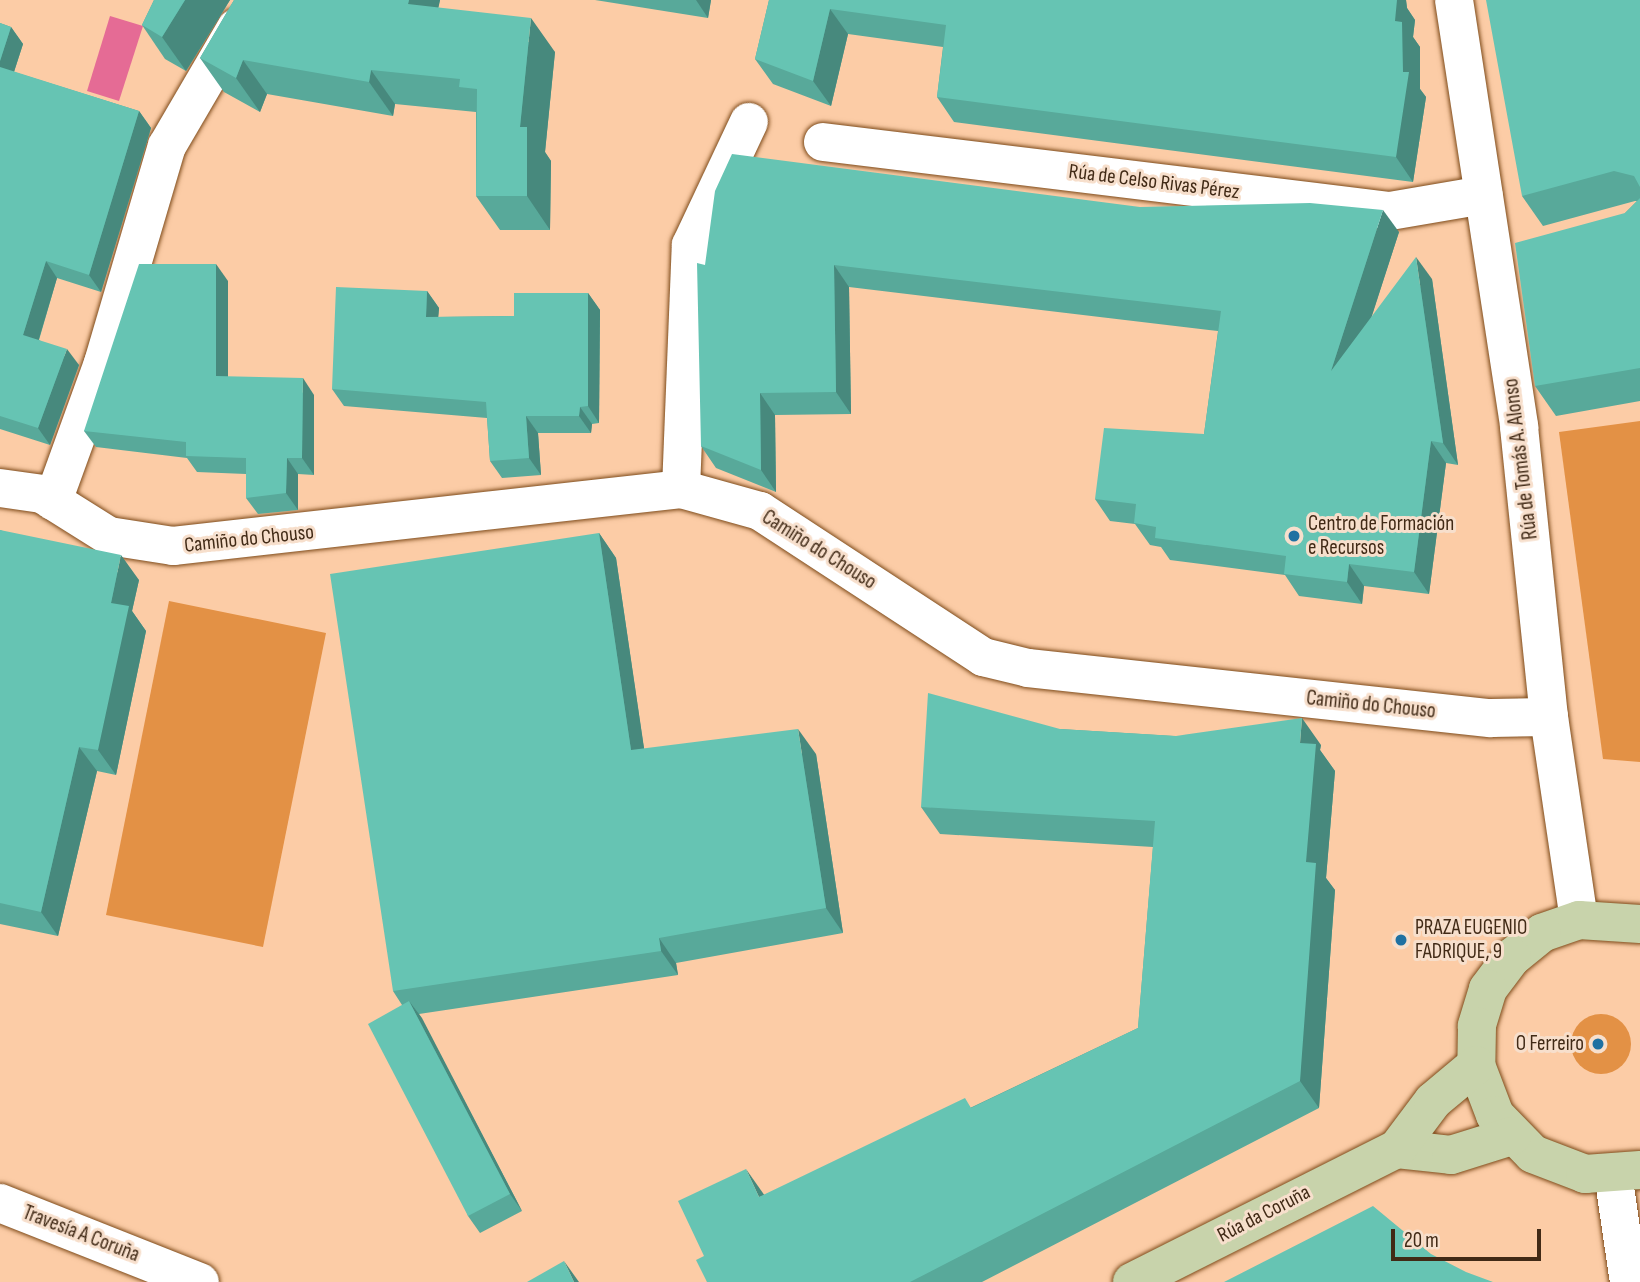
<!DOCTYPE html>
<html>
<head>
<meta charset="utf-8">
<style>
	body { margin:0 }
	#map { position:relative; width:1640px; height:1282px; overflow:hidden; background:#fccca6; font-family:"Sofia Sans Condensed",sans-serif }
	div>[style] { position:absolute }
	.green>* { inset:0; background:#e39145 }
	.round { border-radius:50% }
	.water>* { inset:0; background:#e56b95 }
	.roads { filter:drop-shadow(0 0 2px #7e4b1a) drop-shadow(0 0 2px #7e4b1a) }
	.minor>* { height:38px; margin:-19px; padding:0 19px; transform-origin:19px; border-radius:19px; background:#fff }
	.major>* { height:38px; margin:-19px; padding:0 19px; transform-origin:19px; border-radius:19px; background:#c8d3ab }
	.wall>* { inset:0; background:#58a99a }
	.shaded-wall>* { inset:0; background:#47897d }
	.building>* { inset:0; background:#66c4b3 }
	.dots>* { width:19px; height:19px; translate:-50% -50%; box-sizing:border-box; border:4px solid #f7dfcc; border-radius:50% }
	span { translate:-50% -50%; white-space:nowrap; text-align:center; line-height:1.15; -webkit-text-stroke:6px #f7dfcc; paint-order:stroke }
	.street-label { font-size:21px; color:#412a16 }
	.poi-label { font-size:21px; color:#412a16 }
	.left { translate:0 -50%; text-align:left }
	.right { translate:-100% -50%; text-align:right }
	.scale { position:absolute; left:1391px; top:1229px; width:150px; height:32px; box-sizing:border-box; border:4px solid #412a16; border-top:0; padding-left:9px; font-size:21px; line-height:24px; white-space:nowrap; color:#412a16; -webkit-text-stroke:5px #f7dfcc; paint-order:stroke }
</style>
</head>
<body>
<div id="map">
	<div class="green">
		<div style="clip-path:polygon(1640px 421px,1640px 762px,1603px 759px,1559px 432px)"></div>
		<div style="clip-path:polygon(169px 601px,326px 633px,263px 947px,106px 915px)"></div>
		<div class="round" style="left:1571px;top:1014px;width:60px;height:60px"></div>
	</div>
	<div class="water">
		<div style="clip-path:polygon(110px 16px,143px 26px,119px 101px,87px 91px)"></div>
	</div>
	<div class="roads">
		<div class="minor">
			<div style="left:1454px;top:0;width:432px;rotate:81.3deg"></div>
			<div style="left:1519px;top:427px;width:292px;rotate:84.1deg"></div>
			<div style="left:1549px;top:717px;width:205px;rotate:81.6deg"></div>
			<div style="left:823px;top:142px;width:571px;rotate:6.94deg"></div>
			<div style="left:1390px;top:211px;width:95px;rotate:-9.7deg"></div>
			<div style="left:0;top:488px;width:42px;rotate:8.1deg"></div>
			<div style="left:42px;top:494px;width:79px;rotate:32.1deg"></div>
			<div style="left:109px;top:536px;width:65px;rotate:8.9deg"></div>
			<div style="left:173px;top:546px;width:511px;rotate:-6.4deg"></div>
			<div style="left:681px;top:489px;width:82px;rotate:15.6deg"></div>
			<div style="left:760px;top:511px;width:267px;rotate:33.2deg"></div>
			<div style="left:983px;top:657px;width:46px;rotate:13.7deg"></div>
			<div style="left:1028px;top:668px;width:466px;rotate:6.2deg"></div>
			<div style="left:1491px;top:718px;width:58px;rotate:-1deg"></div>
			<div style="left:681px;top:489px;width:244px;rotate:-87.7deg"></div>
			<div style="left:691px;top:245px;width:136px;rotate:-64.8deg"></div>
			<div style="left:53px;top:501px;width:147px;rotate:-70.1deg"></div>
			<div style="left:103px;top:363px;width:226px;rotate:-73.6deg"></div>
			<div style="left:167px;top:146px;width:137px;rotate:-59.7deg"></div>
			<div style="left:1613px;top:1174px;width:109px;rotate:81.6deg"></div>
			<div style="left:0;top:1203px;width:215px;rotate:21.6deg"></div>
		</div>
		<div class="major">
			<div style="left:1640px;top:924px;width:61px;rotate:-176.2deg"></div>
			<div style="left:1579px;top:920px;width:39px;rotate:161deg"></div>
			<div style="left:1542px;top:933px;width:38px;rotate:141deg"></div>
			<div style="left:1512px;top:957px;width:40px;rotate:127deg"></div>
			<div style="left:1488px;top:989px;width:39px;rotate:107deg"></div>
			<div style="left:1477px;top:1026px;width:39px;rotate:91deg"></div>
			<div style="left:1476px;top:1065px;width:53px;rotate:69.2deg"></div>
			<div style="left:1495px;top:1115px;width:54px;rotate:45.7deg"></div>
			<div style="left:1533px;top:1154px;width:56px;rotate:21deg"></div>
			<div style="left:1585px;top:1174px;width:55px;rotate:-4.2deg"></div>
			<div style="left:1397px;top:1149px;width:54px;rotate:6.3deg"></div>
			<div style="left:1451px;top:1155px;width:64px;rotate:-17.3deg"></div>
			<div style="left:1132px;top:1282px;width:297px;rotate:-26.7deg"></div>
			<div style="left:1397px;top:1149px;width:60px;rotate:-53.1deg"></div>
			<div style="left:1433px;top:1101px;width:56px;rotate:-39.9deg"></div>
		</div>
	</div>
	<div class="wall">
		<div style="clip-path:polygon(154px 0,230px 0,186px 71px,165px 59px,142px 25px)"></div>
		<div style="clip-path:polygon(234px 0,440px 0,438px 8px,555px 52px,545px 152px,551px 161px,550px 230px,500px 230px,476px 196px,476px 112px,395px 104px,393px 116px,267px 94px,260px 112px,224px 92px,200px 58px)"></div>
		<div style="clip-path:polygon(595px 0,711px 0,708px 18px)"></div>
		<div style="clip-path:polygon(769px 0,1406px 0,1407px 8px,1415px 20px,1413px 37px,1420px 47px,1420px 89px,1426px 97px,1413px 182px,954px 122px,937px 97px,943px 47px,848px 34px,831px 106px,773px 84px,755px 59px)"></div>
		<div style="clip-path:polygon(1640px 0,1640px 401px,1556px 416px,1535px 386px,1625px 213px,1637px 201px,1635px 201px,1543px 226px,1522px 196px)"></div>
		<div style="clip-path:polygon(0 23px,11px 27px,23px 44px,14px 72px,139px 111px,151px 128px,101px 292px,57px 278px,39px 340px,79px 365px,50px 445px,0 429px)"></div>
		<div style="clip-path:polygon(1140px 207px,1399px 232px,1371px 318px,1432px 279px,1458px 465px,1446px 463px,1429px 594px,1364px 586px,1362px 604px,1299px 596px,1285px 575px,1170px 560px,1161px 547px,1150px 545px,1135px 524px,1110px 521px,1095px 499px,1204px 434px,1218px 331px,849px 287px,851px 414px,775px 415px,776px 492px,716px 468px,701px 446px,705px 265px)"></div>
		<div style="clip-path:polygon(228px 281px,228px 377px,314px 395px,314px 475px,298px 474px,298px 510px,258px 514px,246px 498px,246px 474px,197px 472px,187px 458px,96px 447px,84px 431px)"></div>
		<div style="clip-path:polygon(427px 291px,439px 308px,438px 317px,514px 316px,588px 293px,600px 310px,599px 423px,592px 424px,591px 433px,538px 433px,541px 475px,502px 478px,490px 461px,487px 418px,344px 406px,332px 389px)"></div>
		<div style="clip-path:polygon(0 530px,139px 580px,132px 611px,146px 631px,116px 775px,97px 771px,58px 936px,0 924px)"></div>
		<div style="clip-path:polygon(599px 533px,616px 558px,644px 749px,816px 754px,843px 933px,676px 963px,678px 975px,419px 1014px,522px 1211px,480px 1233px,468px 1216px,402px 1005px,393px 991px)"></div>
		<div style="clip-path:polygon(1060px 729px,1321px 745px,1320px 750px,1335px 771px,1326px 878px,1335px 890px,1319px 1108px,982px 1282px,707px 1282px,704px 1256px,764px 1195px,972px 1107px,1138px 1028px,1153px 847px,940px 834px,921px 807px)"></div>
	</div>
	<div class="shaded-wall">
		<div style="clip-path:polygon(185px 0,230px 0,186px 71px,162px 37px)"></div>
		<div style="clip-path:polygon(409px 0,440px 0,432px 38px,408px 4px)"></div>
		<div style="clip-path:polygon(696px 0,711px 0,708px 18px)"></div>
		<div style="clip-path:polygon(1394px 0,1406px 0,1407px 8px,1415px 20px,1413px 37px,1420px 47px,1420px 89px,1426px 97px,1413px 182px,1396px 157px,1403px 72px,1395px 21px)"></div>
		<div style="clip-path:polygon(830px 9px,848px 34px,831px 106px,813px 81px)"></div>
		<div style="clip-path:polygon(531px 18px,555px 52px,545px 152px,551px 161px,550px 230px,527px 196px,520px 127px)"></div>
		<div style="clip-path:polygon(11px 27px,23px 44px,10px 84px,0 69px,0 61px)"></div>
		<div style="clip-path:polygon(243px 60px,267px 94px,260px 112px,236px 78px)"></div>
		<div style="clip-path:polygon(371px 70px,395px 104px,393px 116px,369px 82px)"></div>
		<div style="clip-path:polygon(139px 111px,151px 128px,101px 292px,89px 275px)"></div>
		<div style="clip-path:polygon(1383px 210px,1399px 232px,1347px 393px,1331px 371px)"></div>
		<div style="clip-path:polygon(1416px 257px,1432px 279px,1458px 465px,1443px 443px)"></div>
		<div style="clip-path:polygon(46px 261px,57px 278px,35px 352px,23px 335px)"></div>
		<div style="clip-path:polygon(216px 264px,228px 281px,228px 393px,216px 376px)"></div>
		<div style="clip-path:polygon(834px 265px,849px 287px,851px 414px,836px 392px)"></div>
		<div style="clip-path:polygon(427px 291px,439px 308px,437px 334px,426px 317px)"></div>
		<div style="clip-path:polygon(588px 293px,600px 310px,599px 423px,588px 406px)"></div>
		<div style="clip-path:polygon(67px 349px,79px 365px,50px 445px,38px 428px)"></div>
		<div style="clip-path:polygon(303px 378px,314px 395px,314px 475px,302px 458px)"></div>
		<div style="clip-path:polygon(760px 393px,775px 415px,776px 492px,761px 470px)"></div>
		<div style="clip-path:polygon(580px 407px,592px 424px,591px 433px,579px 416px)"></div>
		<div style="clip-path:polygon(526px 416px,538px 433px,541px 475px,529px 458px)"></div>
		<div style="clip-path:polygon(1431px 441px,1446px 463px,1429px 594px,1414px 572px)"></div>
		<div style="clip-path:polygon(287px 458px,298px 474px,298px 510px,286px 493px)"></div>
		<div style="clip-path:polygon(599px 533px,616px 558px,648px 775px,631px 750px)"></div>
		<div style="clip-path:polygon(121px 555px,139px 580px,132px 611px,146px 631px,116px 775px,98px 750px,111px 603px)"></div>
		<div style="clip-path:polygon(1349px 564px,1364px 586px,1362px 604px,1347px 582px)"></div>
		<div style="clip-path:polygon(1302px 718px,1321px 745px,1320px 750px,1335px 771px,1326px 878px,1335px 890px,1319px 1108px,1300px 1081px,1306px 862px,1300px 743px)"></div>
		<div style="clip-path:polygon(798px 729px,816px 754px,843px 933px,826px 908px)"></div>
		<div style="clip-path:polygon(79px 747px,97px 771px,58px 936px,41px 912px)"></div>
		<div style="clip-path:polygon(659px 938px,676px 963px,678px 975px,661px 951px)"></div>
		<div style="clip-path:polygon(409px 1001px,422px 1018px,522px 1211px,510px 1194px)"></div>
		<div style="clip-path:polygon(746px 1169px,765px 1196px,759px 1197px)"></div>
		<div style="clip-path:polygon(564px 1261px,579px 1282px,574px 1282px)"></div>
	</div>
	<div class="building">
		<div style="clip-path:polygon(154px 0,185px 0,162px 37px,142px 25px)"></div>
		<div style="clip-path:polygon(234px 0,409px 0,408px 4px,531px 18px,520px 127px,527px 127px,527px 196px,476px 196px,477px 89px,459px 87px,460px 79px,371px 70px,369px 82px,243px 60px,236px 78px,200px 58px)"></div>
		<div style="clip-path:polygon(769px 0,1397px 0,1395px 21px,1402px 22px,1403px 72px,1409px 72px,1396px 157px,937px 97px,946px 25px,830px 9px,813px 81px,755px 59px)"></div>
		<div style="clip-path:polygon(1486px 0,1640px 0,1640px 187px,1634px 176px,1614px 171px,1522px 196px)"></div>
		<div style="clip-path:polygon(0 23px,11px 27px,0 61px)"></div>
		<div style="clip-path:polygon(0 67px,139px 111px,89px 275px,46px 261px,23px 335px,67px 349px,38px 428px,0 416px)"></div>
		<div style="clip-path:polygon(732px 154px,1140px 207px,1310px 203px,1383px 210px,1331px 371px,1416px 257px,1443px 443px,1431px 441px,1414px 572px,1349px 564px,1347px 582px,1284px 574px,1286px 556px,1155px 538px,1156px 527px,1134px 523px,1136px 504px,1095px 499px,1104px 428px,1204px 434px,1221px 311px,834px 265px,836px 392px,760px 393px,761px 470px,701px 446px,697px 263px,705px 265px,715px 191px)"></div>
		<div style="clip-path:polygon(1640px 195px,1640px 368px,1535px 386px,1515px 243px,1625px 213px,1640px 198px)"></div>
		<div style="clip-path:polygon(139px 264px,216px 264px,216px 376px,303px 378px,302px 458px,287px 458px,286px 493px,246px 498px,246px 458px,186px 456px,186px 442px,84px 431px)"></div>
		<div style="clip-path:polygon(336px 287px,427px 291px,426px 317px,514px 316px,514px 293px,588px 293px,588px 406px,580px 407px,579px 416px,526px 416px,529px 458px,490px 461px,486px 402px,332px 389px)"></div>
		<div style="clip-path:polygon(0 530px,121px 555px,111px 603px,129px 606px,98px 750px,79px 747px,41px 912px,0 903px)"></div>
		<div style="clip-path:polygon(599px 533px,631px 750px,798px 729px,826px 908px,659px 938px,661px 951px,393px 991px,330px 574px)"></div>
		<div style="clip-path:polygon(928px 693px,1060px 729px,1176px 736px,1302px 718px,1300px 743px,1316px 744px,1306px 862px,1316px 863px,1300px 1081px,910px 1282px,707px 1282px,696px 1260px,704px 1256px,678px 1201px,746px 1169px,759px 1197px,965px 1098px,971px 1108px,1138px 1028px,1155px 821px,921px 807px)"></div>
		<div style="clip-path:polygon(409px 1001px,510px 1194px,468px 1216px,368px 1024px)"></div>
		<div style="clip-path:polygon(1373px 1206px,1431px 1254px,1466px 1272px,1493px 1282px,1224px 1282px)"></div>
		<div style="clip-path:polygon(564px 1261px,574px 1282px,527px 1282px)"></div>
	</div>
	<div class="dots">
		<div style="left:1294px;top:536px;background:#1f71a2"></div>
		<div style="left:1401px;top:940px;background:#1f71a2"></div>
		<div style="left:1598px;top:1044px;background:#1f71a2"></div>
	</div>
	<div class="street-label">
		<span style="left:1154px;top:182px;rotate:7deg">Rúa de Celso Rivas Pérez</span>
		<span style="left:1521px;top:459px;rotate:-97deg">Rúa de Tomás A. Alonso</span>
		<span style="left:249px;top:539px;rotate:-6deg">Camiño do Chouso</span>
		<span style="left:819px;top:550px;rotate:32deg">Camiño do Chouso</span>
		<span style="left:1371px;top:705px;rotate:6deg">Camiño do Chouso</span>
		<span style="left:1264px;top:1214px;rotate:-27deg">Rúa da Coruña</span>
		<span style="left:81px;top:1234px;rotate:21deg">Travesía A Coruña</span>
	</div>
	<div class="poi-label">
		<span class="left" style="left:1308px;top:536px">Centro de Formación<br>e Recursos</span>
		<span class="left" style="left:1415px;top:940px">PRAZA EUGENIO<br>FADRIQUE, 9</span>
		<span class="right" style="left:1584px;top:1044px">O Ferreiro</span>
	</div>
	<div class="scale">20 m</div>
</div>
</body>
</html>
